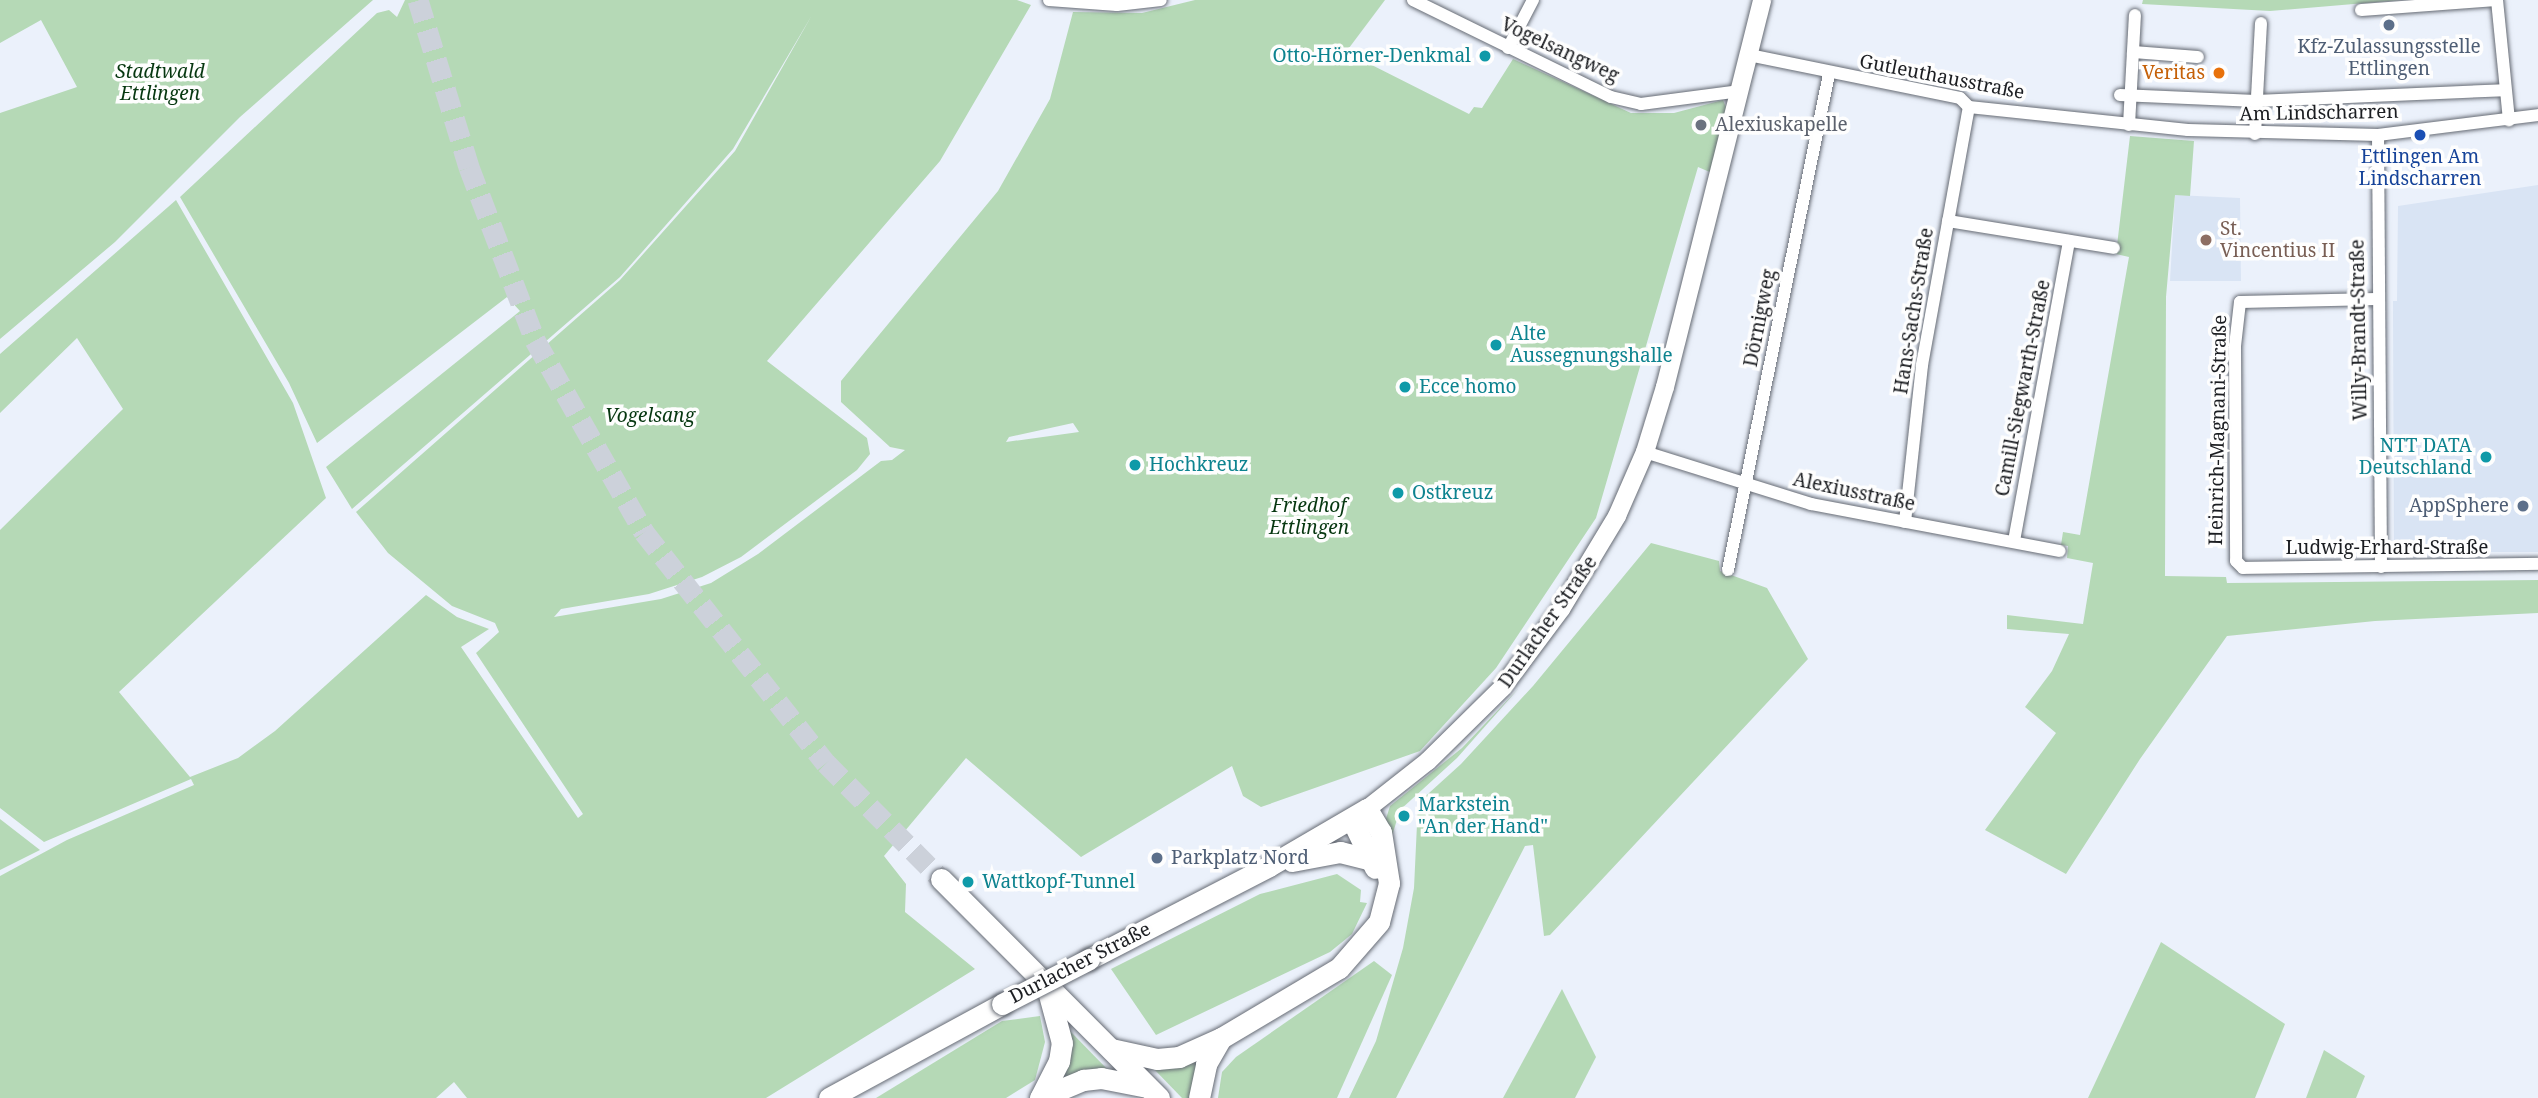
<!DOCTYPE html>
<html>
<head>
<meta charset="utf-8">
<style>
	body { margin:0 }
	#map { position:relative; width:2538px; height:1098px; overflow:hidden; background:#ebf1fb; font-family:"Noto Serif",serif }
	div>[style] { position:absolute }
	.built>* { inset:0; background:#d9e4f4 }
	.green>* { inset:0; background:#b5d9b6 }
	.primary-tunnel>* { height:21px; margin-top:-10.5px; transform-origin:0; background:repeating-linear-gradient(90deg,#ccd1da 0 21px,transparent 0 31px) }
	.roads { filter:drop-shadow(0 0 2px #666b74) drop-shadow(0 0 2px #666b74) }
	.street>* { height:12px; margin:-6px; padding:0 6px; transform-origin:6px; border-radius:6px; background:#fff }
	.secondary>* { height:18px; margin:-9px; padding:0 9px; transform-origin:9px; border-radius:9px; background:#fff }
	.primary>* { height:21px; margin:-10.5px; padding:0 10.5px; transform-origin:10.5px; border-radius:10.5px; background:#fff }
	.bridges { filter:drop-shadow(0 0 2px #666b74) drop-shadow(0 0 2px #666b74) }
	.primary-bridge>* { height:21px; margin:-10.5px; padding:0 10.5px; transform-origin:10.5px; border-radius:10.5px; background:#fff }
	.dots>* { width:19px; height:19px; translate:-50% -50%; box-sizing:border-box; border:4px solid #fefefe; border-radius:50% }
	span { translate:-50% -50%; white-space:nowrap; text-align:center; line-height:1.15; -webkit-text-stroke:7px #fefefe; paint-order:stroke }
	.service-label { font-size:19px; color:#4e5e75 }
	.right { translate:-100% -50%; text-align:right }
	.left { translate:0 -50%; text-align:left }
	.street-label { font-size:19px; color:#1b1d21 }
	.culture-label { font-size:19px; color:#0d838f }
	.park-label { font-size:19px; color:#063710; font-style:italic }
	.food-label { font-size:19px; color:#c56008 }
	.worship-label { font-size:19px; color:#5b616d }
	.transit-label { font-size:19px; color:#164399 }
	.education-label { font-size:19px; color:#785e54 }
</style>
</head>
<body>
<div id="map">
	<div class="built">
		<div style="clip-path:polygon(2538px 185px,2538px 552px,2394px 552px,2393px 301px,2397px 301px,2398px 206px)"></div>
		<div style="clip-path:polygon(2175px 195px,2240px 198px,2241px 281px,2170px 281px)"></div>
	</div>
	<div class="green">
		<div style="clip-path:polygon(0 0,373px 0,240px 117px,115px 242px,0 339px,0 113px,77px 87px,41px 20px,0 43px)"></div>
		<div style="clip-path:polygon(evenodd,405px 0,1017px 0,1031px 5px,940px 161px,767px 361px,867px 438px,870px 454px,857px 470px,741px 557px,702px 577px,649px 594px,561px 609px,554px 617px,661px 599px,711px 583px,758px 554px,881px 461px,892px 460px,905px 450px,890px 447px,841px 402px,841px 381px,998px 191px,1050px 99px,1073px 12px,1142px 13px,1195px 0,1385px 0,1346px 52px,1469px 114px,1474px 107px,1482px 108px,1513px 59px,1631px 113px,1674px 113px,1723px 100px,1727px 110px,1712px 173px,1698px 167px,1596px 518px,1496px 668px,1420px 751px,1261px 807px,1243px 796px,1232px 766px,1081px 857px,966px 758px,884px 856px,906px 884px,905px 912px,975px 969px,766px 1098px,467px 1098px,454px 1082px,436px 1098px,0 1098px,0 876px,67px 840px,194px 785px,191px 779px,44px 842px,0 808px,0 530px,123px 409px,77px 338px,0 413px,0 354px,176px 200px,293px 403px,326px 498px,119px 692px,190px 777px,238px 758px,275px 731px,426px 595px,457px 617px,489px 629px,461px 647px,578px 818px,583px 814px,476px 653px,499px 632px,495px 623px,452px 606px,388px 553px,356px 512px,620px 280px,735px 151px,812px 15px,733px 149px,620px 277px,352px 509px,326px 467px,520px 311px,507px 297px,317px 443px,289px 383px,180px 197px,377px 13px,389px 10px,397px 17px,405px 0,1073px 423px,1079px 432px,1006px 442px,1009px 437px,1073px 423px)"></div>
		<div style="clip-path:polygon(2143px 0,2401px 0,2270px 11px,2142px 4px)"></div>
		<div style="clip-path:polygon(2130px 136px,2194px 141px,2190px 196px,2175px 195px,2166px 297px,2165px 576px,2226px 577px,2227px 583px,2538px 580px,2538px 613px,2375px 621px,2227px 636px,2140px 759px,2066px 874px,1985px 830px,2056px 733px,2025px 707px,2052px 671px,2069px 634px,2007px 629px,2007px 615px,2083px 624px,2093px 563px,2067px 558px,2068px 546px,2061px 545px,2063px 532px,2080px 535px,2129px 257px,2116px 254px)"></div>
		<div style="clip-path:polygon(1651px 543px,1719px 561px,1720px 571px,1767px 588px,1808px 659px,1550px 935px,1544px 936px,1533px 845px,1525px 846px,1396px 1098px,1349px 1098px,1376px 1041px,1403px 948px,1414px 888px,1418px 803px,1461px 764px,1533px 686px)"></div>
		<div style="clip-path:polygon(1519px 688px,1457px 758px,1400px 810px,1391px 839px,1385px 822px,1390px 806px,1462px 748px)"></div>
		<div style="clip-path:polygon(0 819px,40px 850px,0 870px)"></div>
		<div style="clip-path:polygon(1337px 874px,1361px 890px,1360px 902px,1367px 903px,1352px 934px,1330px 952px,1156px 1035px,1111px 969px,1260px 894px)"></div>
		<div style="clip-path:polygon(2161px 942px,2285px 1024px,2255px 1098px,2088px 1098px)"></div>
		<div style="clip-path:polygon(1374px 961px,1392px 975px,1337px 1098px,1218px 1098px,1222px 1072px,1236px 1057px)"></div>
		<div style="clip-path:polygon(1562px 989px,1596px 1057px,1575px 1098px,1503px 1098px)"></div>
		<div style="clip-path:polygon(1040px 1016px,1045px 1042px,1035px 1080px,1006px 1098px,876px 1098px,1002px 1021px)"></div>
		<div style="clip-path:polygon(1070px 1031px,1109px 1071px,1060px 1082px)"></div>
		<div style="clip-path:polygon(2324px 1050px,2365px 1076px,2356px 1098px,2306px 1098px)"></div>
		<div style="clip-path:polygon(1202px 1052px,1192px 1098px,1182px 1098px,1151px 1066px)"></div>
	</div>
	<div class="primary-tunnel">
		<div style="left:418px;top:0;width:175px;rotate:73deg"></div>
		<div style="left:469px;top:167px;width:185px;rotate:69.1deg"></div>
		<div style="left:535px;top:340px;width:221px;rotate:60.4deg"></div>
		<div style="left:644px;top:532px;width:294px;rotate:51.8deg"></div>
		<div style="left:826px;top:763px;width:163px;rotate:45.2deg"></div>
	</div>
	<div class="roads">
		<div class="street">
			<div style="left:1049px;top:0;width:68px;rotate:4.2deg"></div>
			<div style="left:1117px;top:5px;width:44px;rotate:-6.5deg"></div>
			<div style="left:1413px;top:0;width:220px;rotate:26.1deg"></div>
			<div style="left:1611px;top:97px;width:31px;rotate:13deg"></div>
			<div style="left:1641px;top:104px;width:100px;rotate:-7.5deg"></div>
			<div style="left:2497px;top:0;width:121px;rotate:84.3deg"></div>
			<div style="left:2361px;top:10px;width:136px;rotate:-4.2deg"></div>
			<div style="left:1508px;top:48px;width:54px;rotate:-62.5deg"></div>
			<div style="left:2133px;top:52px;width:65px;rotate:4.4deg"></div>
			<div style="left:1749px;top:55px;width:215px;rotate:11.5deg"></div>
			<div style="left:1960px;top:98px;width:13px;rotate:45deg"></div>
			<div style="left:1969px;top:107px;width:220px;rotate:6deg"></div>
			<div style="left:2188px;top:130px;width:190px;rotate:1.5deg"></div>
			<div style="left:2378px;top:135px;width:161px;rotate:-7.1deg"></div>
			<div style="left:2120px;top:95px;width:136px;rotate:2.5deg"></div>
			<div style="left:2256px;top:101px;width:248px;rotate:-2.5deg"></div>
			<div style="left:2129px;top:125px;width:110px;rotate:-86.9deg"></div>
			<div style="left:2255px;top:134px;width:111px;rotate:-86.9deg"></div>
			<div style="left:2378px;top:135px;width:432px;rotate:89.6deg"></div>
			<div style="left:1948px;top:221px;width:168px;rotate:9.2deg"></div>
			<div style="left:2377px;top:299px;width:137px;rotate:178.7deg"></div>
			<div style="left:2240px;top:302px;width:44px;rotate:96.5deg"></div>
			<div style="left:2235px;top:346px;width:215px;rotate:89.7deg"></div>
			<div style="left:2236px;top:561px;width:10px;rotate:45deg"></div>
			<div style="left:2243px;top:568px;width:295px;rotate:-0.8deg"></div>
			<div style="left:1645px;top:452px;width:174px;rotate:17.4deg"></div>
			<div style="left:1811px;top:504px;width:253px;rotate:10.7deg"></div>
			<div style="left:1905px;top:522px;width:158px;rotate:-83.8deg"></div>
			<div style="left:1922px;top:365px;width:262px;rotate:-79.7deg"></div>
			<div style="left:2014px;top:541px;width:305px;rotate:-79.6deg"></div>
			<div style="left:1728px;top:570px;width:506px;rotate:-78.49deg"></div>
		</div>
		<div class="secondary">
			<div style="left:1367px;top:809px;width:78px;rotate:-38.2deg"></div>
			<div style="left:1428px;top:761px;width:104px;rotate:-44.6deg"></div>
			<div style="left:1502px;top:688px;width:99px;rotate:-53.2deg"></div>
			<div style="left:1561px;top:609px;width:109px;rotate:-58.9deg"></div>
			<div style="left:1617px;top:516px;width:70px;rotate:-66.4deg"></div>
			<div style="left:1645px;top:452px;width:68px;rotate:-72.9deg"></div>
			<div style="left:1665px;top:387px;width:399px;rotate:-75.9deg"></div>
		</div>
		<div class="primary">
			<div style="left:1352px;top:820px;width:53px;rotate:64.4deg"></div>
			<div style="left:1292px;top:861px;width:49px;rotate:-10.6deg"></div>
			<div style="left:1340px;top:852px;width:33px;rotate:14deg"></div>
			<div style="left:941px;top:879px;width:309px;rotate:45.1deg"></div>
			<div style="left:1089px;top:959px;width:203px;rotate:-27.3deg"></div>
			<div style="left:1269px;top:866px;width:113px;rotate:-30.2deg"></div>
			<div style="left:1367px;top:809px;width:27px;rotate:59deg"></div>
			<div style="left:1381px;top:832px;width:52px;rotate:81.1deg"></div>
			<div style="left:1389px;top:883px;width:40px;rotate:104.4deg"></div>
			<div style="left:1379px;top:922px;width:61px;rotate:131deg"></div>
			<div style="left:1339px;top:968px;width:137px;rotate:149.3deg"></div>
			<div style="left:1221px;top:1038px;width:46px;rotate:155.7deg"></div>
			<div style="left:1179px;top:1057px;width:22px;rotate:175deg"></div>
			<div style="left:1157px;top:1059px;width:47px;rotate:-167.7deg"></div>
			<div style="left:829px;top:1098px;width:197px;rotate:-28.5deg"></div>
			<div style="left:1040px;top:1098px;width:42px;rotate:-62.8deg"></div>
			<div style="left:1059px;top:1061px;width:18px;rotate:-81deg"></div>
			<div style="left:1062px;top:1043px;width:54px;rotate:-105.1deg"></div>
			<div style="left:1040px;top:1098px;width:47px;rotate:-22.7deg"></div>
			<div style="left:1083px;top:1080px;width:18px;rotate:-6deg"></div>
			<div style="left:1101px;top:1078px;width:47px;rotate:11.1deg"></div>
			<div style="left:1199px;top:1098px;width:35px;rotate:-78deg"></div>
			<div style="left:1206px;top:1064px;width:30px;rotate:-60deg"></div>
		</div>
	</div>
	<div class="bridges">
		<div class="primary-bridge">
			<div style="left:1002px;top:1004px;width:98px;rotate:-27.3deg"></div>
		</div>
	</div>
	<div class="dots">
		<div style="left:2389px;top:25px;background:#5c6f8a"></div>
		<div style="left:1485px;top:56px;background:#0f9aa8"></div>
		<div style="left:2219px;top:73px;background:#e8710a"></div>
		<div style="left:1701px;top:125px;background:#6b7280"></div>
		<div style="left:2420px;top:135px;background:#1a4fb4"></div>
		<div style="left:2206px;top:240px;background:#8d6e63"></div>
		<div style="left:1496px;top:345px;background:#0f9aa8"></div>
		<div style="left:1405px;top:387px;background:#0f9aa8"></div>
		<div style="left:2486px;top:457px;background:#0f9aa8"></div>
		<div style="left:1135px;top:465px;background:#0f9aa8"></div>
		<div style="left:1398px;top:493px;background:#0f9aa8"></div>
		<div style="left:2523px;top:506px;background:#5c6f8a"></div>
		<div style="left:1404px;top:816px;background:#0f9aa8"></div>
		<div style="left:1157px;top:858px;background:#5c6f8a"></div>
		<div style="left:968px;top:882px;background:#0f9aa8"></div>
	</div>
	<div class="service-label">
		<span style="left:2389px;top:58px">Kfz-Zulassungsstelle<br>Ettlingen</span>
		<span class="right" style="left:2509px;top:506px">AppSphere</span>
		<span class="left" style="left:1171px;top:858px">Parkplatz Nord</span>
	</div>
	<div class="street-label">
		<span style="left:1560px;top:50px;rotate:25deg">Vogelsangweg</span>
		<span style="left:1942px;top:77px;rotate:11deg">Gutleuthausstraße</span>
		<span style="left:2319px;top:113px;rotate:-1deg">Am Lindscharren</span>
		<span style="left:1914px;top:311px;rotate:-81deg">Hans-Sachs-Straße</span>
		<span style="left:1760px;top:318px;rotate:-79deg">Dörnigweg</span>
		<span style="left:2359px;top:330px;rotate:-91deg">Willy-Brandt-Straße</span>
		<span style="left:2023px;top:388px;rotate:-79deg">Camill-Siegwarth-Straße</span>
		<span style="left:2218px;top:430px;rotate:-89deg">Heinrich-Magnani-Straße</span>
		<span style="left:1854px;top:492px;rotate:12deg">Alexiusstraße</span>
		<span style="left:2387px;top:548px">Ludwig-Erhard-Straße</span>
		<span style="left:1548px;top:622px;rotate:-55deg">Durlacher Straße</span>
		<span style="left:1080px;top:963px;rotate:-27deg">Durlacher Straße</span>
	</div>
	<div class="culture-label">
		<span class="right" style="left:1471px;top:56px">Otto-Hörner-Denkmal</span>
		<span class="left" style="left:1510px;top:345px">Alte<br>Aussegnungshalle</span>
		<span class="left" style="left:1419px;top:387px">Ecce homo</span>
		<span class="right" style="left:2472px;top:457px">NTT DATA<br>Deutschland</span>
		<span class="left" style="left:1149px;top:465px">Hochkreuz</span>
		<span class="left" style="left:1412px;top:493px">Ostkreuz</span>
		<span class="left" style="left:1418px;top:816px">Markstein<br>"An der Hand"</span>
		<span class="left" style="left:982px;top:882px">Wattkopf-Tunnel</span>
	</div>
	<div class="park-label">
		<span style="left:160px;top:83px">Stadtwald<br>Ettlingen</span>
		<span style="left:650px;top:416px">Vogelsang</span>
		<span style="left:1309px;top:517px">Friedhof<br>Ettlingen</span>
	</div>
	<div class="food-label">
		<span class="right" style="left:2205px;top:73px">Veritas</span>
	</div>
	<div class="worship-label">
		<span class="left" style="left:1715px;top:125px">Alexiuskapelle</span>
	</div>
	<div class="transit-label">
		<span style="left:2420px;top:168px">Ettlingen Am<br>Lindscharren</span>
	</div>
	<div class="education-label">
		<span class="left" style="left:2220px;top:240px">St.<br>Vincentius II</span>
	</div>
</div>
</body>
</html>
